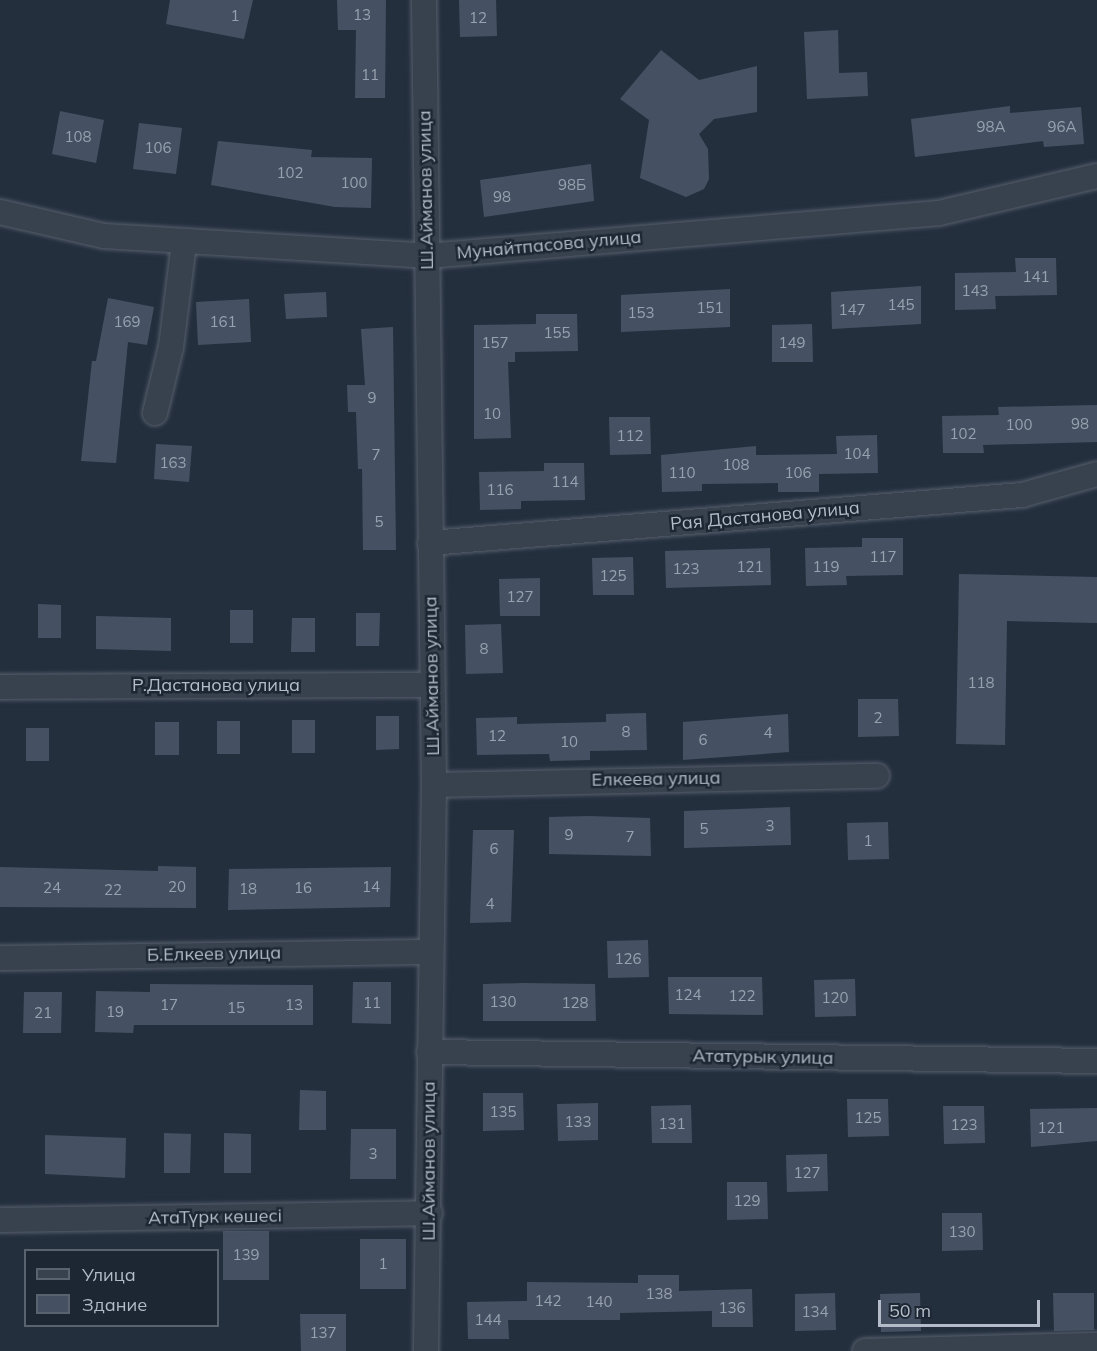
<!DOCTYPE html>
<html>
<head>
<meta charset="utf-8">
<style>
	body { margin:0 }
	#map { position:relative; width:1097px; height:1351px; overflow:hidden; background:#242f3e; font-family:Mulish,sans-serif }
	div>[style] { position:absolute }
	.building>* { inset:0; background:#455162 }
	.roads { filter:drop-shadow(0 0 2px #565f6c) drop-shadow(0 0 2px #565f6c) }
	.minor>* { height:24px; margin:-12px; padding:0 12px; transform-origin:12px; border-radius:12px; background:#38414e }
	span { translate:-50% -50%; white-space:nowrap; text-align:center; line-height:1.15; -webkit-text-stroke:5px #1d2633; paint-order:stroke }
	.number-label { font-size:15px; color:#98a1af }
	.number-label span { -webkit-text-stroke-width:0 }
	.street-label { font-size:18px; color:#b4bcc9 }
	.legend { position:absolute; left:24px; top:1249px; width:195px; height:78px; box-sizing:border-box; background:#1d2633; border:2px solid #59626f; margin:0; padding:8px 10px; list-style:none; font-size:18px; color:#b4bcc9 }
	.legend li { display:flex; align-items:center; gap:12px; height:30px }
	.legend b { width:30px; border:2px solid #59626f }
	.scale { position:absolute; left:878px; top:1300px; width:162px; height:27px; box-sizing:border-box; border:3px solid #b4bcc9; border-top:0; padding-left:8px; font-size:18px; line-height:21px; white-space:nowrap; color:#b4bcc9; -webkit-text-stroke:4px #1d2633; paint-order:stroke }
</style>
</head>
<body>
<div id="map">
	<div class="building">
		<div style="clip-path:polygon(170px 0,253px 0,244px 39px,166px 24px)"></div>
		<div style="clip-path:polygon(337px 0,386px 0,385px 98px,355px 98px,356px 30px,338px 30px)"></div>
		<div style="clip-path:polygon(459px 0,496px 0,497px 36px,460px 37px)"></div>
		<div style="clip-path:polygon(838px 30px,839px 73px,867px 72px,868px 96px,807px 99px,804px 32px)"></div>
		<div style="clip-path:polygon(661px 50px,699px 80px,757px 66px,757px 112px,714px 119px,699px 134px,708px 149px,709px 179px,704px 189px,686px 197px,640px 178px,649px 120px,620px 99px)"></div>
		<div style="clip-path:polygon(1010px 106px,1010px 113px,1081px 107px,1084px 144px,1044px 147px,1043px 141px,915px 157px,911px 119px)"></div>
		<div style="clip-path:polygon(60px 111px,104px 120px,96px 163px,52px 154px)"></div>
		<div style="clip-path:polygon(139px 123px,182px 128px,176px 174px,133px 169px)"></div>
		<div style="clip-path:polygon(218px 141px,312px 150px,311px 157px,372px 158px,371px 208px,335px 207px,211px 185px)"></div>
		<div style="clip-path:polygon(591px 164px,594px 201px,484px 217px,480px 180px)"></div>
		<div style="clip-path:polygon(1015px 258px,1056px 258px,1057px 295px,995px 296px,996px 309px,955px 310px,955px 273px,1016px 272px)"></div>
		<div style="clip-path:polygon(921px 286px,921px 324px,832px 329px,831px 292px)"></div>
		<div style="clip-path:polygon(730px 289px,730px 327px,621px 332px,621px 295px)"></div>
		<div style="clip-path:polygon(326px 292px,327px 317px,286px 319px,284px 294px)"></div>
		<div style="clip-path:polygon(108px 298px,154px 307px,147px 345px,128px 342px,116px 463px,81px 461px,92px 361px,96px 361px)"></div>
		<div style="clip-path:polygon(249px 299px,251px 342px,198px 345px,196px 302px)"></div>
		<div style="clip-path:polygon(536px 314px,577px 314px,578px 351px,515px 352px,515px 362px,508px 362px,511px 438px,474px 439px,474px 325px,536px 324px)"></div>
		<div style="clip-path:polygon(812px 324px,813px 362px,772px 362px,772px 325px)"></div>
		<div style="clip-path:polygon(393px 327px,396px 550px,363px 550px,362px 469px,358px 469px,356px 412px,348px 412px,347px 385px,365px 385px,361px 329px)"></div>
		<div style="clip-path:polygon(1097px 405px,1097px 442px,983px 445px,984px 453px,943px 453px,942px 416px,999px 415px,998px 407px)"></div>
		<div style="clip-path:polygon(609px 417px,650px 417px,651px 454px,610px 455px)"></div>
		<div style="clip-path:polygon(877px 435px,878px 473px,819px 474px,819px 492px,778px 492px,778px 483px,702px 484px,702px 491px,662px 492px,661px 455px,756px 446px,756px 455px,837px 454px,836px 436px)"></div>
		<div style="clip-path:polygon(156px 444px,192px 446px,189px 482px,154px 479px)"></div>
		<div style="clip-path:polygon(544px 463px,584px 463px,585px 500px,521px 501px,521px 509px,480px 510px,479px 472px,544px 471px)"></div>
		<div style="clip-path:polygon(862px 538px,903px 538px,903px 575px,846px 576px,847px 585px,806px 586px,805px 548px,862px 547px)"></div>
		<div style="clip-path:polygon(770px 548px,771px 585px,666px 588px,665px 551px)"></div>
		<div style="clip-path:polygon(633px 557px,634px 595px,593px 595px,592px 558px)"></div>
		<div style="clip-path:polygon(959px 574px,1097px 577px,1097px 623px,1007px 621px,1005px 745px,956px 744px)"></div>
		<div style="clip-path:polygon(540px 578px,540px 616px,500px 616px,499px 579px)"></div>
		<div style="clip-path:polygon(38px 604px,61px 605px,61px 638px,38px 638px)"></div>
		<div style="clip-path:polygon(230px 610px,253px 610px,253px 643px,230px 643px)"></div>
		<div style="clip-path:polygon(356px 613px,380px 613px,379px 646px,356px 646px)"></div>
		<div style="clip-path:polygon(96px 616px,171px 618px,171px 651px,96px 649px)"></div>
		<div style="clip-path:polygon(292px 618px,315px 618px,315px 652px,291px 652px)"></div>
		<div style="clip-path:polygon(501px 624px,503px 673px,466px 674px,465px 625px)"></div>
		<div style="clip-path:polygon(858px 699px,898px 699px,899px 736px,858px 737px)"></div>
		<div style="clip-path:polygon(646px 713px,647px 750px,590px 751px,590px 760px,550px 761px,549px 754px,477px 755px,476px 718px,517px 717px,517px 724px,606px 722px,606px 714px)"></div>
		<div style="clip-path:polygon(788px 714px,789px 752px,683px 760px,683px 722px)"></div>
		<div style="clip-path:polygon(376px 716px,399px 716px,399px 749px,376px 750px)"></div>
		<div style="clip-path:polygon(292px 720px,315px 720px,315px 753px,292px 753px)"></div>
		<div style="clip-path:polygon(217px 721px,240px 721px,240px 754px,217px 754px)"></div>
		<div style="clip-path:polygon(155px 722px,179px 722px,179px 755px,155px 755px)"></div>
		<div style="clip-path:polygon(26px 728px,49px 728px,49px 761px,26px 761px)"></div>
		<div style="clip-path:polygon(790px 807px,791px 845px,684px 848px,684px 811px)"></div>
		<div style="clip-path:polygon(589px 816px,650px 818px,651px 856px,549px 854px,549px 817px)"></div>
		<div style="clip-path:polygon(888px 822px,889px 859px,848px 860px,847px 823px)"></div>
		<div style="clip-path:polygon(473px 830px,514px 830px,511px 922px,470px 923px)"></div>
		<div style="clip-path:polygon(158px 866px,196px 867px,196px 908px,0 907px,0 867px,158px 871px)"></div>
		<div style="clip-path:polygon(391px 867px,390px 907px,228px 910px,229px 869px)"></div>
		<div style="clip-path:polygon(648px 940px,649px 977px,608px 978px,607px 941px)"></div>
		<div style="clip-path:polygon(668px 977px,762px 977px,763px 1015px,669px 1014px)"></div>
		<div style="clip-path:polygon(855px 979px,856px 1016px,815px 1017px,814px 980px)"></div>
		<div style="clip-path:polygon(353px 982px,391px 982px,391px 1024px,352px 1023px)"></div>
		<div style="clip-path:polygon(523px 983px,595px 984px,596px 1021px,483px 1021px,483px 984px)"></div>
		<div style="clip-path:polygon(150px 984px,313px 985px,313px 1025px,134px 1025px,133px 1033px,95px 1032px,96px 991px,150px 992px)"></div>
		<div style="clip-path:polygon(24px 992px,62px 992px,61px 1033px,23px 1033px)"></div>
		<div style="clip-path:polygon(300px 1090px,326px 1091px,326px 1130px,299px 1130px)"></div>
		<div style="clip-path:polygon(483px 1093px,523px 1093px,524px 1130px,483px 1131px)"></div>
		<div style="clip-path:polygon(847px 1099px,888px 1099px,889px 1136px,848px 1137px)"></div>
		<div style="clip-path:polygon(598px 1103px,598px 1140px,558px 1141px,557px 1104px)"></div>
		<div style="clip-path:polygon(691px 1105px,692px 1143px,652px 1143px,651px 1106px)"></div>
		<div style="clip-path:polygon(943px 1106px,984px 1106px,985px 1143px,944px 1144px)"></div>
		<div style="clip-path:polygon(1097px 1108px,1097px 1141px,1031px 1147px,1030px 1109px)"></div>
		<div style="clip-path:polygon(351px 1129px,396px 1129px,396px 1179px,350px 1179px)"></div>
		<div style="clip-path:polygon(164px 1133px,191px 1134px,190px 1173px,164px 1173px)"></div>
		<div style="clip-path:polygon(224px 1133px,251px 1134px,251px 1173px,224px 1173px)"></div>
		<div style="clip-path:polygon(45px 1135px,126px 1138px,125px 1178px,45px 1174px)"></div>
		<div style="clip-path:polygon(827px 1154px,828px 1191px,787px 1192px,786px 1155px)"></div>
		<div style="clip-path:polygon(727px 1182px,767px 1182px,768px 1219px,727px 1220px)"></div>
		<div style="clip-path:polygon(942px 1213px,982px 1213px,983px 1250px,942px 1251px)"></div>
		<div style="clip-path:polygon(223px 1231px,269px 1231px,269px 1280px,223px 1280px)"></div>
		<div style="clip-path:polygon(360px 1239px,406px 1239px,406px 1289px,360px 1289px)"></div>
		<div style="clip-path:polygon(638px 1275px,679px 1275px,679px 1291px,752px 1289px,753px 1327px,712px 1327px,712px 1311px,620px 1313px,620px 1320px,508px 1320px,509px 1339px,468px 1339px,467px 1302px,527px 1301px,527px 1282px,638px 1283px)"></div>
		<div style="clip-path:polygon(835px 1293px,836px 1330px,795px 1331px,795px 1294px)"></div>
		<div style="clip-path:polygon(920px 1293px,921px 1331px,881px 1332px,880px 1294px)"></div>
		<div style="clip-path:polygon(1053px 1293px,1094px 1293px,1094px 1330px,1054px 1331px)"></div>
		<div style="clip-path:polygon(300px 1314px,346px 1314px,346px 1351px,301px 1351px)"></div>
	</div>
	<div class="roads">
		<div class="minor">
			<div style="left:424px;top:0;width:785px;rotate:89.27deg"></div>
			<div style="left:434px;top:785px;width:566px;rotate:90.81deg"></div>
			<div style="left:0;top:212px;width:107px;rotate:13deg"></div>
			<div style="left:104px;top:236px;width:324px;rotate:3.5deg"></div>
			<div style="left:427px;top:256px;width:514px;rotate:-4.8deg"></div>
			<div style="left:939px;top:213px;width:162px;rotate:-13.2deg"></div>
			<div style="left:155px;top:413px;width:68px;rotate:-76.4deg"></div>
			<div style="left:171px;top:347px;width:106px;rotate:-82.9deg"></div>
			<div style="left:430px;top:543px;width:594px;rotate:-4.64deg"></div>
			<div style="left:1022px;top:495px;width:78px;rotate:-15.6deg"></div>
			<div style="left:0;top:687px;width:431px;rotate:-0.3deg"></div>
			<div style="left:434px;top:785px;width:443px;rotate:-1.2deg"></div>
			<div style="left:0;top:958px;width:428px;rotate:-0.8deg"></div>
			<div style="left:429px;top:1052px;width:668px;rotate:0.77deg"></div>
			<div style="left:0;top:1220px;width:430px;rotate:-0.9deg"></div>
			<div style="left:865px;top:1351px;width:232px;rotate:-1.5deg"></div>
		</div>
	</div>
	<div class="number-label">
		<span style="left:362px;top:15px">13</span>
		<span style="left:235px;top:16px">1</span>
		<span style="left:478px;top:18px">12</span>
		<span style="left:370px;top:75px">11</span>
		<span style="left:991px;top:127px">98А</span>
		<span style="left:1062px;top:127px">96А</span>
		<span style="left:78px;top:137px">108</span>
		<span style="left:158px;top:148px">106</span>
		<span style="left:290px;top:173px">102</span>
		<span style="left:354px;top:183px">100</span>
		<span style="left:572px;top:185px">98Б</span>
		<span style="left:502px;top:197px">98</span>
		<span style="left:1036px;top:277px">141</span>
		<span style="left:975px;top:291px">143</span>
		<span style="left:901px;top:305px">145</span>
		<span style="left:710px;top:308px">151</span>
		<span style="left:852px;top:310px">147</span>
		<span style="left:641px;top:313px">153</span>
		<span style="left:127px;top:322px">169</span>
		<span style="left:223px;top:322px">161</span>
		<span style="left:557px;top:333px">155</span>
		<span style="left:495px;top:343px">157</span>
		<span style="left:792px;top:343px">149</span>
		<span style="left:372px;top:398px">9</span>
		<span style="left:492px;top:414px">10</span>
		<span style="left:1080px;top:424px">98</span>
		<span style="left:1019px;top:425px">100</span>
		<span style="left:963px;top:434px">102</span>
		<span style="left:630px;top:436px">112</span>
		<span style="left:857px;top:454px">104</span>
		<span style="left:376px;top:455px">7</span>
		<span style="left:173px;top:463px">163</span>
		<span style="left:736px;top:465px">108</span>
		<span style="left:682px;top:473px">110</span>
		<span style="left:798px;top:473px">106</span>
		<span style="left:565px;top:482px">114</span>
		<span style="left:500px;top:490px">116</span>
		<span style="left:379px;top:522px">5</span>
		<span style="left:883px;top:557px">117</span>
		<span style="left:750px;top:567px">121</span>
		<span style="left:826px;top:567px">119</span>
		<span style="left:686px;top:569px">123</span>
		<span style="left:613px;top:576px">125</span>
		<span style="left:520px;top:597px">127</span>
		<span style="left:484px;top:649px">8</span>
		<span style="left:981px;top:683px">118</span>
		<span style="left:878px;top:718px">2</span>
		<span style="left:626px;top:732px">8</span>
		<span style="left:768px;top:733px">4</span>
		<span style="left:497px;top:736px">12</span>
		<span style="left:703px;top:740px">6</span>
		<span style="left:569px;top:742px">10</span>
		<span style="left:770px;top:826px">3</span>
		<span style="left:704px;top:829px">5</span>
		<span style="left:569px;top:835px">9</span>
		<span style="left:630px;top:837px">7</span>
		<span style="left:868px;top:841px">1</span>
		<span style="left:494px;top:849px">6</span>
		<span style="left:177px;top:887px">20</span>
		<span style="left:371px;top:887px">14</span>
		<span style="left:52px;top:888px">24</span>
		<span style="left:303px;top:888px">16</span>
		<span style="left:248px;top:889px">18</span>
		<span style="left:113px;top:890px">22</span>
		<span style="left:490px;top:904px">4</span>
		<span style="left:628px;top:959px">126</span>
		<span style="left:688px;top:995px">124</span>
		<span style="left:742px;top:996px">122</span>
		<span style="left:835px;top:998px">120</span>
		<span style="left:503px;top:1002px">130</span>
		<span style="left:372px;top:1003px">11</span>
		<span style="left:575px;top:1003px">128</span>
		<span style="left:169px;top:1005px">17</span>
		<span style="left:294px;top:1005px">13</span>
		<span style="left:236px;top:1008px">15</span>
		<span style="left:115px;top:1012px">19</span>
		<span style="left:43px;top:1013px">21</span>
		<span style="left:503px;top:1112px">135</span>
		<span style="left:868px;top:1118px">125</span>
		<span style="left:578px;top:1122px">133</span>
		<span style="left:672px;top:1124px">131</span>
		<span style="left:964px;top:1125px">123</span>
		<span style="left:1051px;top:1128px">121</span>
		<span style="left:373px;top:1154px">3</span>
		<span style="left:807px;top:1173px">127</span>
		<span style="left:747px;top:1201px">129</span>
		<span style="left:962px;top:1232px">130</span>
		<span style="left:246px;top:1255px">139</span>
		<span style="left:383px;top:1264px">1</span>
		<span style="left:659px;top:1294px">138</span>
		<span style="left:548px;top:1301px">142</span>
		<span style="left:599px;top:1302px">140</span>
		<span style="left:732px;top:1308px">136</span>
		<span style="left:815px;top:1312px">134</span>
		<span style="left:488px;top:1320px">144</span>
		<span style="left:323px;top:1333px">137</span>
	</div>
	<div class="street-label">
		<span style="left:426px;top:190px;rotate:-91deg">Ш.Айманов улица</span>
		<span style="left:549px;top:245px;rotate:-5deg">Мунайтпасова улица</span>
		<span style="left:765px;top:516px;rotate:-5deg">Рая Дастанова улица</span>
		<span style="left:432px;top:676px;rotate:-91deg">Ш.Айманов улица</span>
		<span style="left:216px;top:685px">Р.Дастанова улица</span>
		<span style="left:656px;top:779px;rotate:-1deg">Елкеева улица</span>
		<span style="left:214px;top:954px;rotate:-1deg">Б.Елкеев улица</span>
		<span style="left:763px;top:1057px;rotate:1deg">Ататурык улица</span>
		<span style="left:429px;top:1161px;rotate:-90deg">Ш.Айманов улица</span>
		<span style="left:215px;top:1217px;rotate:-1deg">АтаТүрк көшесі</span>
	</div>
	<ul class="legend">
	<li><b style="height:8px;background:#38414e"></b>Улица</li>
	<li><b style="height:16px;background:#455162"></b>Здание</li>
	</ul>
	<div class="scale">50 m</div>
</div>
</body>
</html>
